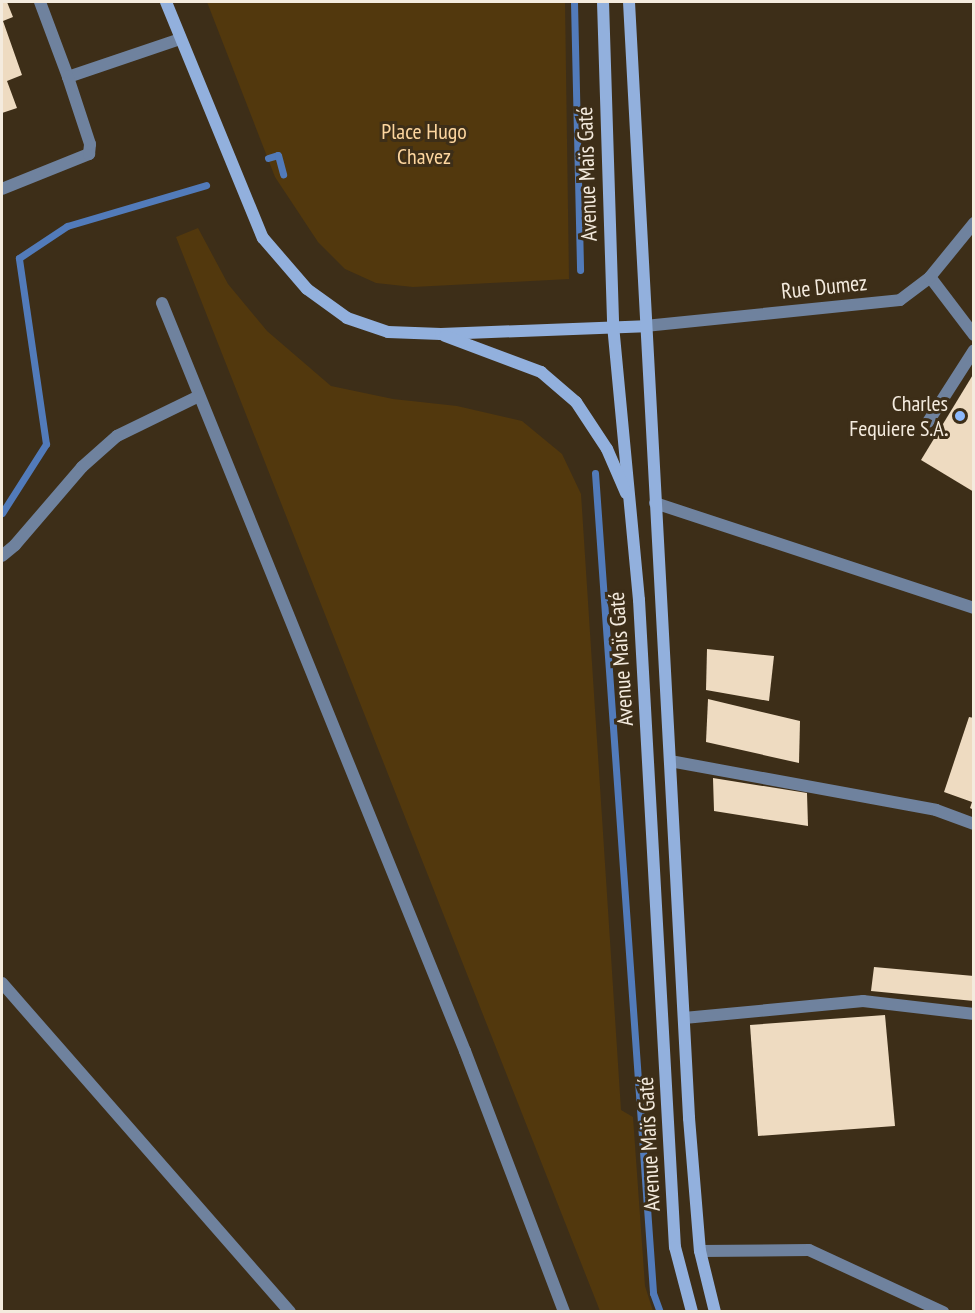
<!DOCTYPE html>
<html>
<head>
<meta charset="utf-8">
<style>
	body { margin:0 }
	#map { position:relative; width:975px; height:1313px; overflow:hidden; background:#3d2e18; font-family:"PT Sans Narrow",sans-serif }
	div>[style] { position:absolute }
	.green>* { inset:0; background:#52380d }
	.stream>* { height:7px; margin:-3.5px; padding:0 3.5px; transform-origin:3.5px; border-radius:3.5px; background:#527bba }
	.building>* { inset:0; background:#eedbc1 }
	.service>* { height:12px; margin:-6px; padding:0 6px; transform-origin:6px; border-radius:6px; background:#6f829e }
	.tertiary>* { height:12px; margin:-6px; padding:0 6px; transform-origin:6px; border-radius:6px; background:#6f829e }
	.secondary>* { height:12px; margin:-6px; padding:0 6px; transform-origin:6px; border-radius:6px; background:#92b0dd }
	.dots>* { width:16px; height:16px; translate:-50% -50%; box-sizing:border-box; border:3px solid #3d2e18; border-radius:50% }
	span { translate:-50% -50%; white-space:nowrap; text-align:center; line-height:1.15; -webkit-text-stroke:6px #3d2e18; paint-order:stroke }
	.park-label { font-size:22px; color:#fdd69f }
	.street-label { font-size:22px; color:#f4ebde }
	.poi-label { font-size:22px; color:#f4ebde }
	.right { translate:-100% -50%; text-align:right }
	.frame { position:absolute; inset:0; border:3px solid #f4ebde; pointer-events:none }
</style>
</head>
<body>
<div id="map">
	<div class="green">
		<div style="clip-path:polygon(207px 2px,565px 2px,569px 279px,413px 287px,376px 283px,345px 269px,318px 242px,275px 177px)"></div>
		<div style="clip-path:polygon(198px 228px,228px 284px,267px 331px,331px 386px,393px 399px,457px 406px,522px 421px,562px 454px,581px 494px,621px 1110px,633px 1117px,645px 1286px,653px 1311px,600px 1311px,176px 237px)"></div>
	</div>
	<div class="stream">
		<div style="left:574px;top:2px;width:268px;rotate:88.7deg"></div>
		<div style="left:268px;top:158px;width:10px;rotate:-17deg"></div>
		<div style="left:278px;top:155px;width:20px;rotate:75deg"></div>
		<div style="left:595px;top:473px;width:822px;rotate:85.95deg"></div>
		<div style="left:653px;top:1293px;width:20px;rotate:70deg"></div>
		<div style="left:2px;top:513px;width:82px;rotate:-57.5deg"></div>
		<div style="left:46px;top:444px;width:188px;rotate:-98.3deg"></div>
		<div style="left:19px;top:258px;width:58px;rotate:-33.7deg"></div>
		<div style="left:67px;top:226px;width:145px;rotate:-16.4deg"></div>
	</div>
	<div class="building">
		<div style="clip-path:polygon(2px 2px,7px 2px,13px 17px,3px 21px,22px 75px,7px 81px,17px 108px,2px 113px)"></div>
		<div style="clip-path:polygon(974px 373px,974px 492px,921px 460px)"></div>
		<div style="clip-path:polygon(707px 649px,774px 656px,769px 701px,706px 690px)"></div>
		<div style="clip-path:polygon(708px 699px,800px 721px,799px 763px,706px 742px)"></div>
		<div style="clip-path:polygon(969px 717px,974px 718px,974px 810px,970px 808px,972px 802px,944px 792px)"></div>
		<div style="clip-path:polygon(713px 778px,807px 793px,808px 826px,714px 811px)"></div>
		<div style="clip-path:polygon(874px 967px,974px 976px,974px 1001px,871px 991px)"></div>
		<div style="clip-path:polygon(885px 1015px,895px 1126px,758px 1136px,750px 1025px)"></div>
	</div>
	<div class="service">
		<div style="left:40px;top:2px;width:80px;rotate:69.5deg"></div>
		<div style="left:68px;top:77px;width:118px;rotate:-18.7deg"></div>
		<div style="left:2px;top:189px;width:94px;rotate:-21.9deg"></div>
		<div style="left:89px;top:154px;width:10px;rotate:-84deg"></div>
		<div style="left:90px;top:144px;width:71px;rotate:-108.2deg"></div>
		<div style="left:930px;top:277px;width:73px;rotate:52.8deg"></div>
		<div style="left:162px;top:303px;width:807px;rotate:67.95deg"></div>
		<div style="left:465px;top:1051px;width:279px;rotate:69.2deg"></div>
		<div style="left:928px;top:422px;width:85px;rotate:-57.4deg"></div>
		<div style="left:655px;top:503px;width:336px;rotate:18.2deg"></div>
		<div style="left:2px;top:556px;width:17px;rotate:-40deg"></div>
		<div style="left:15px;top:545px;width:103px;rotate:-49.3deg"></div>
		<div style="left:82px;top:467px;width:47px;rotate:-41.5deg"></div>
		<div style="left:117px;top:436px;width:91px;rotate:-26deg"></div>
		<div style="left:670px;top:761px;width:270px;rotate:10.4deg"></div>
		<div style="left:936px;top:810px;width:40px;rotate:20.2deg"></div>
		<div style="left:2px;top:983px;width:437px;rotate:48.8deg"></div>
		<div style="left:684px;top:1018px;width:180px;rotate:-5.4deg"></div>
		<div style="left:863px;top:1001px;width:112px;rotate:6.7deg"></div>
		<div style="left:700px;top:1251px;width:109px;rotate:-0.5deg"></div>
		<div style="left:809px;top:1250px;width:148px;rotate:24.8deg"></div>
	</div>
	<div class="tertiary">
		<div style="left:645px;top:326px;width:256px;rotate:-5.8deg"></div>
		<div style="left:900px;top:300px;width:38px;rotate:-37deg"></div>
		<div style="left:930px;top:277px;width:70px;rotate:-50.8deg"></div>
	</div>
	<div class="secondary">
		<div style="left:166px;top:2px;width:255px;rotate:67.7deg"></div>
		<div style="left:263px;top:238px;width:67px;rotate:49.2deg"></div>
		<div style="left:307px;top:289px;width:49px;rotate:35.9deg"></div>
		<div style="left:347px;top:318px;width:43px;rotate:18.9deg"></div>
		<div style="left:388px;top:332px;width:53px;rotate:2.2deg"></div>
		<div style="left:441px;top:334px;width:204px;rotate:-2.2deg"></div>
		<div style="left:603px;top:2px;width:323px;rotate:88.2deg"></div>
		<div style="left:613px;top:325px;width:276px;rotate:84.6deg"></div>
		<div style="left:639px;top:600px;width:648px;rotate:86.82deg"></div>
		<div style="left:675px;top:1247px;width:67px;rotate:75.3deg"></div>
		<div style="left:629px;top:2px;width:1118px;rotate:86.92deg"></div>
		<div style="left:689px;top:1118px;width:133px;rotate:85.3deg"></div>
		<div style="left:700px;top:1251px;width:63px;rotate:76.2deg"></div>
		<div style="left:445px;top:336px;width:103px;rotate:20.6deg"></div>
		<div style="left:541px;top:372px;width:46px;rotate:40.6deg"></div>
		<div style="left:576px;top:402px;width:56px;rotate:56.6deg"></div>
		<div style="left:607px;top:449px;width:48px;rotate:66.6deg"></div>
	</div>
	<div class="dots">
		<div style="left:960px;top:416px;background:#8db9fc"></div>
	</div>
	<div class="park-label">
		<span style="left:424px;top:144px">Place Hugo<br>Chavez</span>
	</div>
	<div class="street-label">
		<span style="left:587px;top:174px;rotate:-92deg">Avenue Maïs Gaté</span>
		<span style="left:824px;top:287px;rotate:-6deg">Rue Dumez</span>
		<span style="left:621px;top:659px;rotate:-94deg">Avenue Maïs Gaté</span>
		<span style="left:649px;top:1144px;rotate:-93deg">Avenue Maïs Gaté</span>
	</div>
	<div class="poi-label">
		<span class="right" style="left:948px;top:416px">Charles<br>Fequiere S.A.</span>
	</div>
	<div class="frame"></div>
</div>
</body>
</html>
